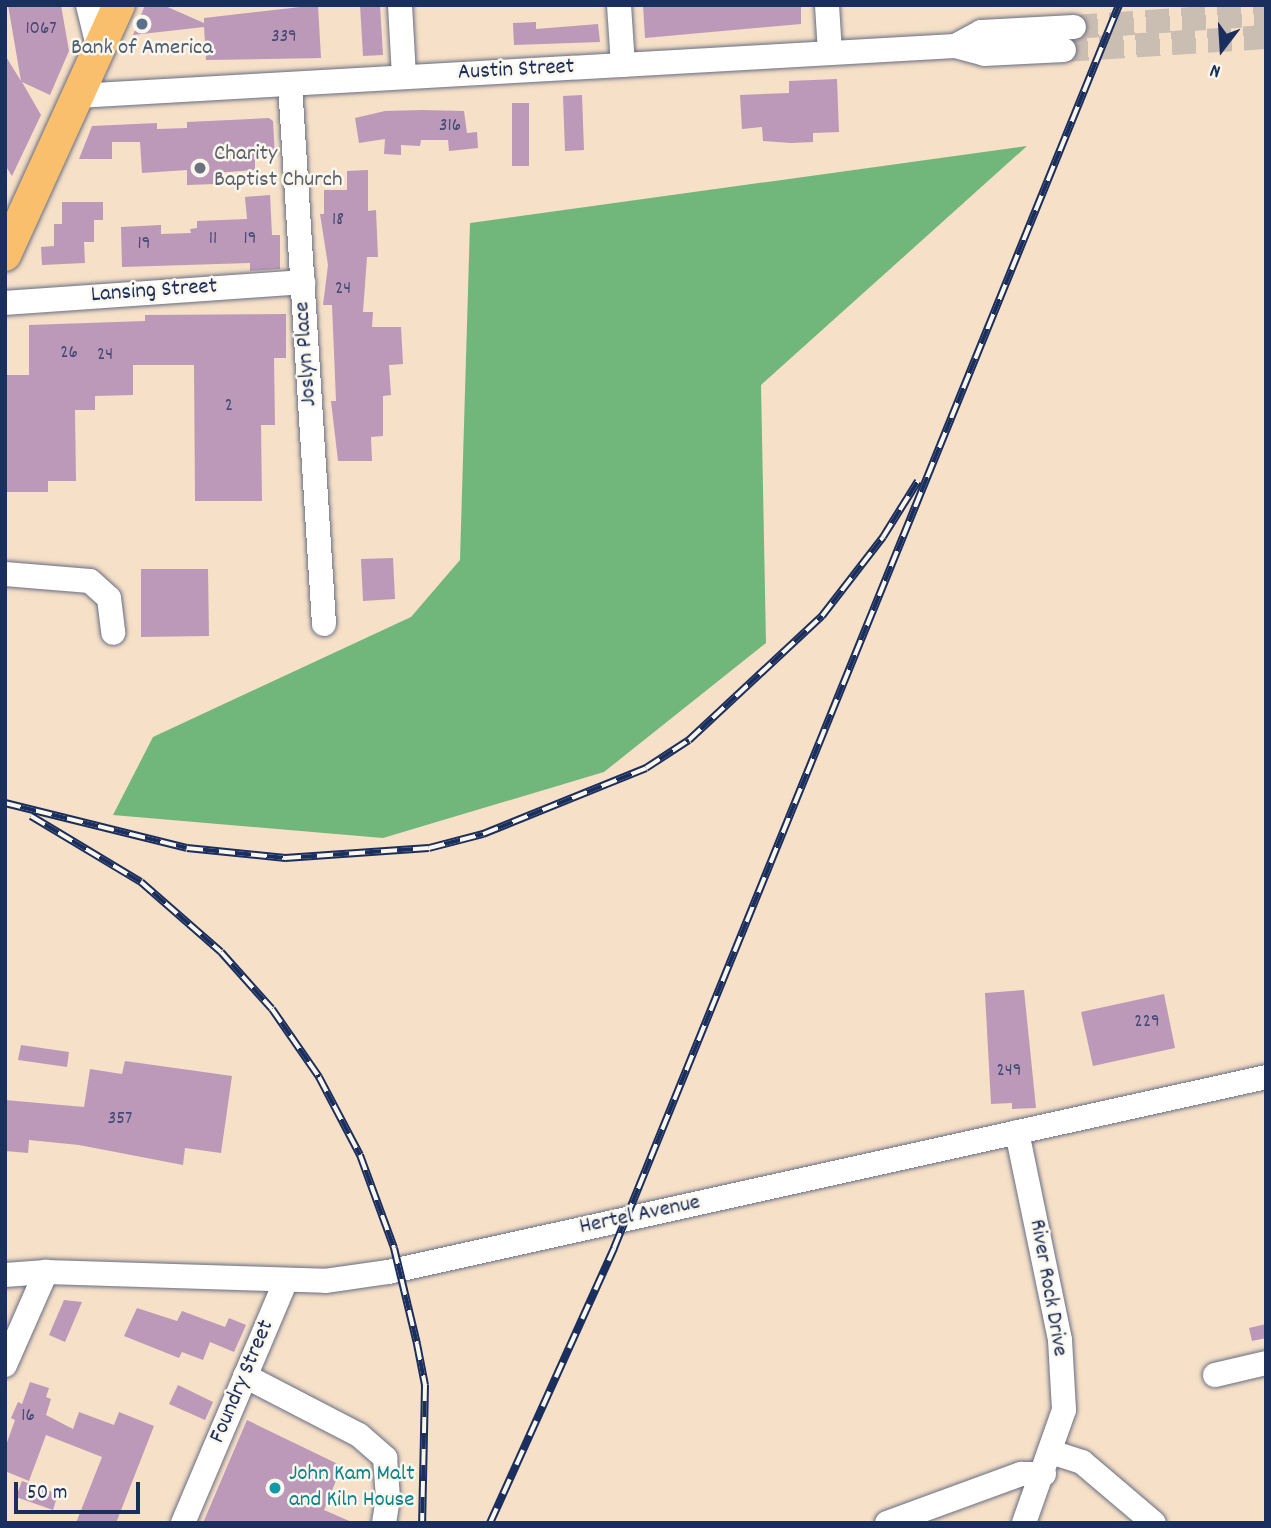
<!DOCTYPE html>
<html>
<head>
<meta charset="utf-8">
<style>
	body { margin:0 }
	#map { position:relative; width:1271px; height:1528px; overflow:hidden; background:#f6e0c7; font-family:Dekko,sans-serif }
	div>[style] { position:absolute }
	.forest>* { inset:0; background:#71b67a }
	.building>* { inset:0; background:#bc99b9 }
	.minor-tunnel>* { height:24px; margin-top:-12px; transform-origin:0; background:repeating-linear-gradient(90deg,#cabdb2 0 24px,transparent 0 36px) }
	.roads { filter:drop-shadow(0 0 2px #686d83) drop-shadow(0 0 2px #686d83) }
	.minor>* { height:24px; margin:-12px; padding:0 12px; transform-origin:12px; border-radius:12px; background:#fff }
	.major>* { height:32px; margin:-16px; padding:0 16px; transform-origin:16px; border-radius:16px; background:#f9bf6d }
	.rail>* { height:8px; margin-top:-4px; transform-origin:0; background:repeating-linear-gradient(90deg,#fbf7ec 0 16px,#1b2f5e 0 32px); box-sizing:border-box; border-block:2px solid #1b2f5e }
	.dots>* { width:19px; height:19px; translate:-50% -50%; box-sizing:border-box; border:4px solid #fbf7ec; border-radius:50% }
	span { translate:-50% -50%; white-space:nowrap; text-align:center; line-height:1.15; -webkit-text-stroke:5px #fbf7ec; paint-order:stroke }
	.number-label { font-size:19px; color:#434a75 }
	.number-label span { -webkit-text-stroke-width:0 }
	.service-label { font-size:23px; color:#4e5e75 }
	.street-label { font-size:23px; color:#1b2f5e }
	.worship-label { font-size:23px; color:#5b616d }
	.left { translate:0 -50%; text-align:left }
	.culture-label { font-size:23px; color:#0d838f }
	.frame { position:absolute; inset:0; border:7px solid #1b2f5e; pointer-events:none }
	.north { position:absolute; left:1187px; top:14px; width:70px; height:70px; -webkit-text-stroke:5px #fbf7ec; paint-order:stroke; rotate:197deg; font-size:19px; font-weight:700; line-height:28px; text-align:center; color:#1b2f5e }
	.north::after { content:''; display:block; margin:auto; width:24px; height:32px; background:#1b2f5e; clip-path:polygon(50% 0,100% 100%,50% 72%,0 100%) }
	.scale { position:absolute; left:14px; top:1482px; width:126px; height:32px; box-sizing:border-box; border:4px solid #1b2f5e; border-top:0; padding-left:9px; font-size:21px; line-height:24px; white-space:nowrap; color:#1b2f5e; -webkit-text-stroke:5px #fbf7ec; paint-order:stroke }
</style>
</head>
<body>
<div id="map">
	<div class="forest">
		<div style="clip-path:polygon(1027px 146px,761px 385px,766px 643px,604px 772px,383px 838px,113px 815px,153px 737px,411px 617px,460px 560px,470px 223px)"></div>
	</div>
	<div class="building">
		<div style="clip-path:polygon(8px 5px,61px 5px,69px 51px,50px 95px,22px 82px,41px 115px,12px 176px,5px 165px,5px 55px,21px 81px)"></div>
		<div style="clip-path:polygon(145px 5px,163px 5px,204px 23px,204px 18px,318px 5px,321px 58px,206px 60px,204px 27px,133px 35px)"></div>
		<div style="clip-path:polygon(360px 5px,380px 5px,383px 55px,363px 56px)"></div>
		<div style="clip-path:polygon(643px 5px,801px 5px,801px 24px,645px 38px)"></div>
		<div style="clip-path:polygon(536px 22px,536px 29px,598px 24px,600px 42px,514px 45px,513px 23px)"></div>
		<div style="clip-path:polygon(837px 79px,839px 132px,813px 133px,813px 142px,791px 143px,763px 141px,762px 127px,742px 129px,740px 95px,789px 93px,789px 81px)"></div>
		<div style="clip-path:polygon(582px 95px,584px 150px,565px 151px,563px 96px)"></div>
		<div style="clip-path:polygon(512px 103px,529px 103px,529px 166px,512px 166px)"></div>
		<div style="clip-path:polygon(422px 110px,464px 111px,467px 133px,477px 132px,478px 148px,449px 151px,448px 140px,421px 140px,420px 146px,401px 145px,401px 155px,384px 154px,385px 139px,359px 143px,355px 118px,385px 111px)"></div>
		<div style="clip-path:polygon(269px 118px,273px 121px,275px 155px,255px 157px,255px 170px,214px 173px,215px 184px,187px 185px,187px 170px,142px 173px,140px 142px,112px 142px,112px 159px,79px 159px,92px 126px,157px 123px,157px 129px,187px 128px,187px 122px)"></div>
		<div style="clip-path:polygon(368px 170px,368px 211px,376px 210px,378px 257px,367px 257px,363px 312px,373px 312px,372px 327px,401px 327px,403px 364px,389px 365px,391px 395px,383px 396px,383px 436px,371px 437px,372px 461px,338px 461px,331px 401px,336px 401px,332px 305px,323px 305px,328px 265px,320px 214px,324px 214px,324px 190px,347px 190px,347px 171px)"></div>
		<div style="clip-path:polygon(270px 195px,272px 235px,280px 235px,280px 269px,250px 271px,250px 263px,122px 267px,121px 227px,161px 225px,161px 234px,191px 233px,190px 229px,197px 228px,197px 221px,247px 219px,245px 197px)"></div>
		<div style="clip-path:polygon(62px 202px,103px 202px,103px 220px,94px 220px,94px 242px,84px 242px,85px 263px,42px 265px,41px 247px,54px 246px,54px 224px,62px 224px)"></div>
		<div style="clip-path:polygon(286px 314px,286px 358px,274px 358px,275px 425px,261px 425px,262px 501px,195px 501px,194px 365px,133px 365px,133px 395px,95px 396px,95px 410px,75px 410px,76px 481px,48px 481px,48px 492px,5px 492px,5px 375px,29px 375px,29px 325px,145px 321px,145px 315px)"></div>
		<div style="clip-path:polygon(393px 558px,395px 599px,363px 601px,361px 559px)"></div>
		<div style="clip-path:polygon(141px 569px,208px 569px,209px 636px,141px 637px)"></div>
		<div style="clip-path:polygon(1024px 990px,1036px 1108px,1012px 1109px,1012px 1103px,991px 1104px,985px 993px)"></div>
		<div style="clip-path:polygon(1164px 994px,1175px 1048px,1093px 1066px,1081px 1012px)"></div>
		<div style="clip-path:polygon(21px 1045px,69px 1052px,67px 1067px,18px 1060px)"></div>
		<div style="clip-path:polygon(125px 1061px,232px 1076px,221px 1153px,185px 1148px,183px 1165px,79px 1145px,29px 1140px,28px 1153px,5px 1151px,5px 1100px,84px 1107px,90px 1069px,122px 1074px)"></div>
		<div style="clip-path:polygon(64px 1300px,82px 1302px,65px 1342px,49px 1335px)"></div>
		<div style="clip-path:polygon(137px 1308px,177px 1321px,182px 1311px,225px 1327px,229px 1318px,246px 1325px,234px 1352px,210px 1342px,203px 1360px,182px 1352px,179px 1358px,124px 1336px)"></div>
		<div style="clip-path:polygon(1266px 1324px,1266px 1338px,1252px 1341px,1249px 1328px)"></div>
		<div style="clip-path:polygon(30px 1382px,49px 1388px,46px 1397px,51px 1399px,46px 1415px,73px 1429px,79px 1412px,114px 1425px,119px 1412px,154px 1426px,116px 1523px,76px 1523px,102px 1457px,46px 1435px,29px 1481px,5px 1471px,5px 1448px,15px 1420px,11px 1418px,18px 1402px,22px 1404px)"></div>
		<div style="clip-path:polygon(178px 1385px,213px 1402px,205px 1420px,169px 1404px)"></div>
		<div style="clip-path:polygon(247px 1420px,342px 1466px,324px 1510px,354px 1523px,203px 1523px)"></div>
		<div style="clip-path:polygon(22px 1481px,58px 1494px,53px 1510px,16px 1497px)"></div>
	</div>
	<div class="minor-tunnel">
		<div style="left:1074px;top:27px;width:192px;rotate:-3.9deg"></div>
		<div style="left:1064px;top:50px;width:202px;rotate:-3.7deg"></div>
	</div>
	<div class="roads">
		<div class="minor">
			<div style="left:88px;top:5px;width:46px;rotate:76.3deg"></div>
			<div style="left:400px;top:5px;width:72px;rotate:86.8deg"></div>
			<div style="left:619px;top:5px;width:60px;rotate:86.2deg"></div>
			<div style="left:827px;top:5px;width:48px;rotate:86.4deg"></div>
			<div style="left:955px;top:46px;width:30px;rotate:-28deg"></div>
			<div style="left:981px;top:32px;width:93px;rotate:-3.1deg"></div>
			<div style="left:290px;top:84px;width:541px;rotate:86.4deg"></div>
			<div style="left:77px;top:96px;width:879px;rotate:-3.26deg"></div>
			<div style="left:955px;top:46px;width:30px;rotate:15deg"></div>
			<div style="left:984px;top:54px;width:80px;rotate:-2.9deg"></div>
			<div style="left:5px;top:303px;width:299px;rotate:-4deg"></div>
			<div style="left:5px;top:574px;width:85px;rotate:4.7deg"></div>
			<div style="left:90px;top:581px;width:25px;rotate:42deg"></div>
			<div style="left:109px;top:598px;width:35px;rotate:83deg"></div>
			<div style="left:1017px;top:1132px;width:212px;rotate:78.3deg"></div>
			<div style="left:1060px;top:1340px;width:70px;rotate:86.7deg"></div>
			<div style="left:1064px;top:1410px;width:120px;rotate:109.5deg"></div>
			<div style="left:5px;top:1275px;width:41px;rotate:-4.2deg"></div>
			<div style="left:46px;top:1272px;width:279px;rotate:1.8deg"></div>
			<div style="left:325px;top:1281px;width:64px;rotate:-8.1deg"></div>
			<div style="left:388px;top:1272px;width:899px;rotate:-12.52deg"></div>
			<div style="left:5px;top:1365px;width:102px;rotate:-66.2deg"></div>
			<div style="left:1215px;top:1375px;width:52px;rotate:-13.2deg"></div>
			<div style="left:245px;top:1376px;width:128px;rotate:27.4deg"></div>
			<div style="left:359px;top:1435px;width:35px;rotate:41deg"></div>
			<div style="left:385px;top:1458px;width:40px;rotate:85.7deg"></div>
			<div style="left:388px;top:1498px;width:25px;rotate:99deg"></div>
			<div style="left:1051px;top:1452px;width:33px;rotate:18deg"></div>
			<div style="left:1082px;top:1462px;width:94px;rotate:40.3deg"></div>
			<div style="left:183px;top:1523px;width:264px;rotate:-67deg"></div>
			<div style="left:887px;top:1523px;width:143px;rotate:-20.1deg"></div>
			<div style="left:1021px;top:1474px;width:23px"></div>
		</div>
		<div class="major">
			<div style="left:5px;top:255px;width:275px;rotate:-65.5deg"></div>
		</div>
	</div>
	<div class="rail">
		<div style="left:5px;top:803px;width:187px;rotate:13.9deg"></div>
		<div style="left:187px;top:848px;width:99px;rotate:5.8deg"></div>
		<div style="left:285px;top:858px;width:144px;rotate:-4deg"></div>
		<div style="left:429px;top:848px;width:56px;rotate:-14.5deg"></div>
		<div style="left:483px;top:834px;width:176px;rotate:-22deg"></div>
		<div style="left:646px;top:768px;width:51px;rotate:-33.1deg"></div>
		<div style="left:689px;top:740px;width:182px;rotate:-43deg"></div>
		<div style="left:822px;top:616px;width:100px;rotate:-52.3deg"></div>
		<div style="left:883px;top:537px;width:66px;rotate:-58deg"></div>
		<div style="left:31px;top:816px;width:128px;rotate:31deg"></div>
		<div style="left:141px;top:882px;width:106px;rotate:41.2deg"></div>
		<div style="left:221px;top:952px;width:76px;rotate:48.2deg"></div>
		<div style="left:272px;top:1009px;width:83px;rotate:55.3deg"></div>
		<div style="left:319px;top:1077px;width:88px;rotate:62.3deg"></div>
		<div style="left:360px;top:1155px;width:99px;rotate:69.9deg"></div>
		<div style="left:394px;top:1248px;width:99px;rotate:76.5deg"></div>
		<div style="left:417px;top:1344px;width:42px;rotate:79deg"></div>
		<div style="left:425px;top:1385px;width:138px;rotate:91.2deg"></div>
		<div style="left:490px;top:1523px;width:302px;rotate:-65.7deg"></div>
		<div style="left:614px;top:1248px;width:1342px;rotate:-67.89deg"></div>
	</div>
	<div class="dots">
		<div style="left:142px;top:24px;background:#5c6f8a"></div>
		<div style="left:200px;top:168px;background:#6b7280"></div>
		<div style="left:275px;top:1488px;background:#0f9aa8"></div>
	</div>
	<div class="number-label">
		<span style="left:41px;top:30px">1067</span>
		<span style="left:284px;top:38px">339</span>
		<span style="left:450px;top:127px">316</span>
		<span style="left:338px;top:221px">18</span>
		<span style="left:213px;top:240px">11</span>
		<span style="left:250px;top:240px">19</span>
		<span style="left:144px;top:245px">19</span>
		<span style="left:343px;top:290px">24</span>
		<span style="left:69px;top:354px">26</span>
		<span style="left:105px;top:356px">24</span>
		<span style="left:229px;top:407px">2</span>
		<span style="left:1147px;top:1023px">229</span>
		<span style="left:1009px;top:1072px">249</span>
		<span style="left:120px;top:1120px">357</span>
		<span style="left:28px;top:1417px">16</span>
	</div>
	<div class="service-label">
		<span style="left:142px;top:49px">Bank of America</span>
	</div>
	<div class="street-label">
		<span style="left:516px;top:71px;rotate:-3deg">Austin Street</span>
		<span style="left:154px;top:292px;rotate:-4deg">Lansing Street</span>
		<span style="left:307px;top:354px;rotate:-94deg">Joslyn Place</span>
		<span style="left:640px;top:1216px;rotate:-12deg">Hertel Avenue</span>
		<span style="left:1047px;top:1288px;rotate:80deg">River Rock Drive</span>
		<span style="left:243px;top:1382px;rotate:-67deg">Foundry Street</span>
	</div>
	<div class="worship-label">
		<span class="left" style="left:214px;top:168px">Charity<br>Baptist Church</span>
	</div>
	<div class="culture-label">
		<span class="left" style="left:289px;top:1488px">John Kam Malt<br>and Kiln House</span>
	</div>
	<div class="frame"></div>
	<div class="north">N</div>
	<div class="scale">50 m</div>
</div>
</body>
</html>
